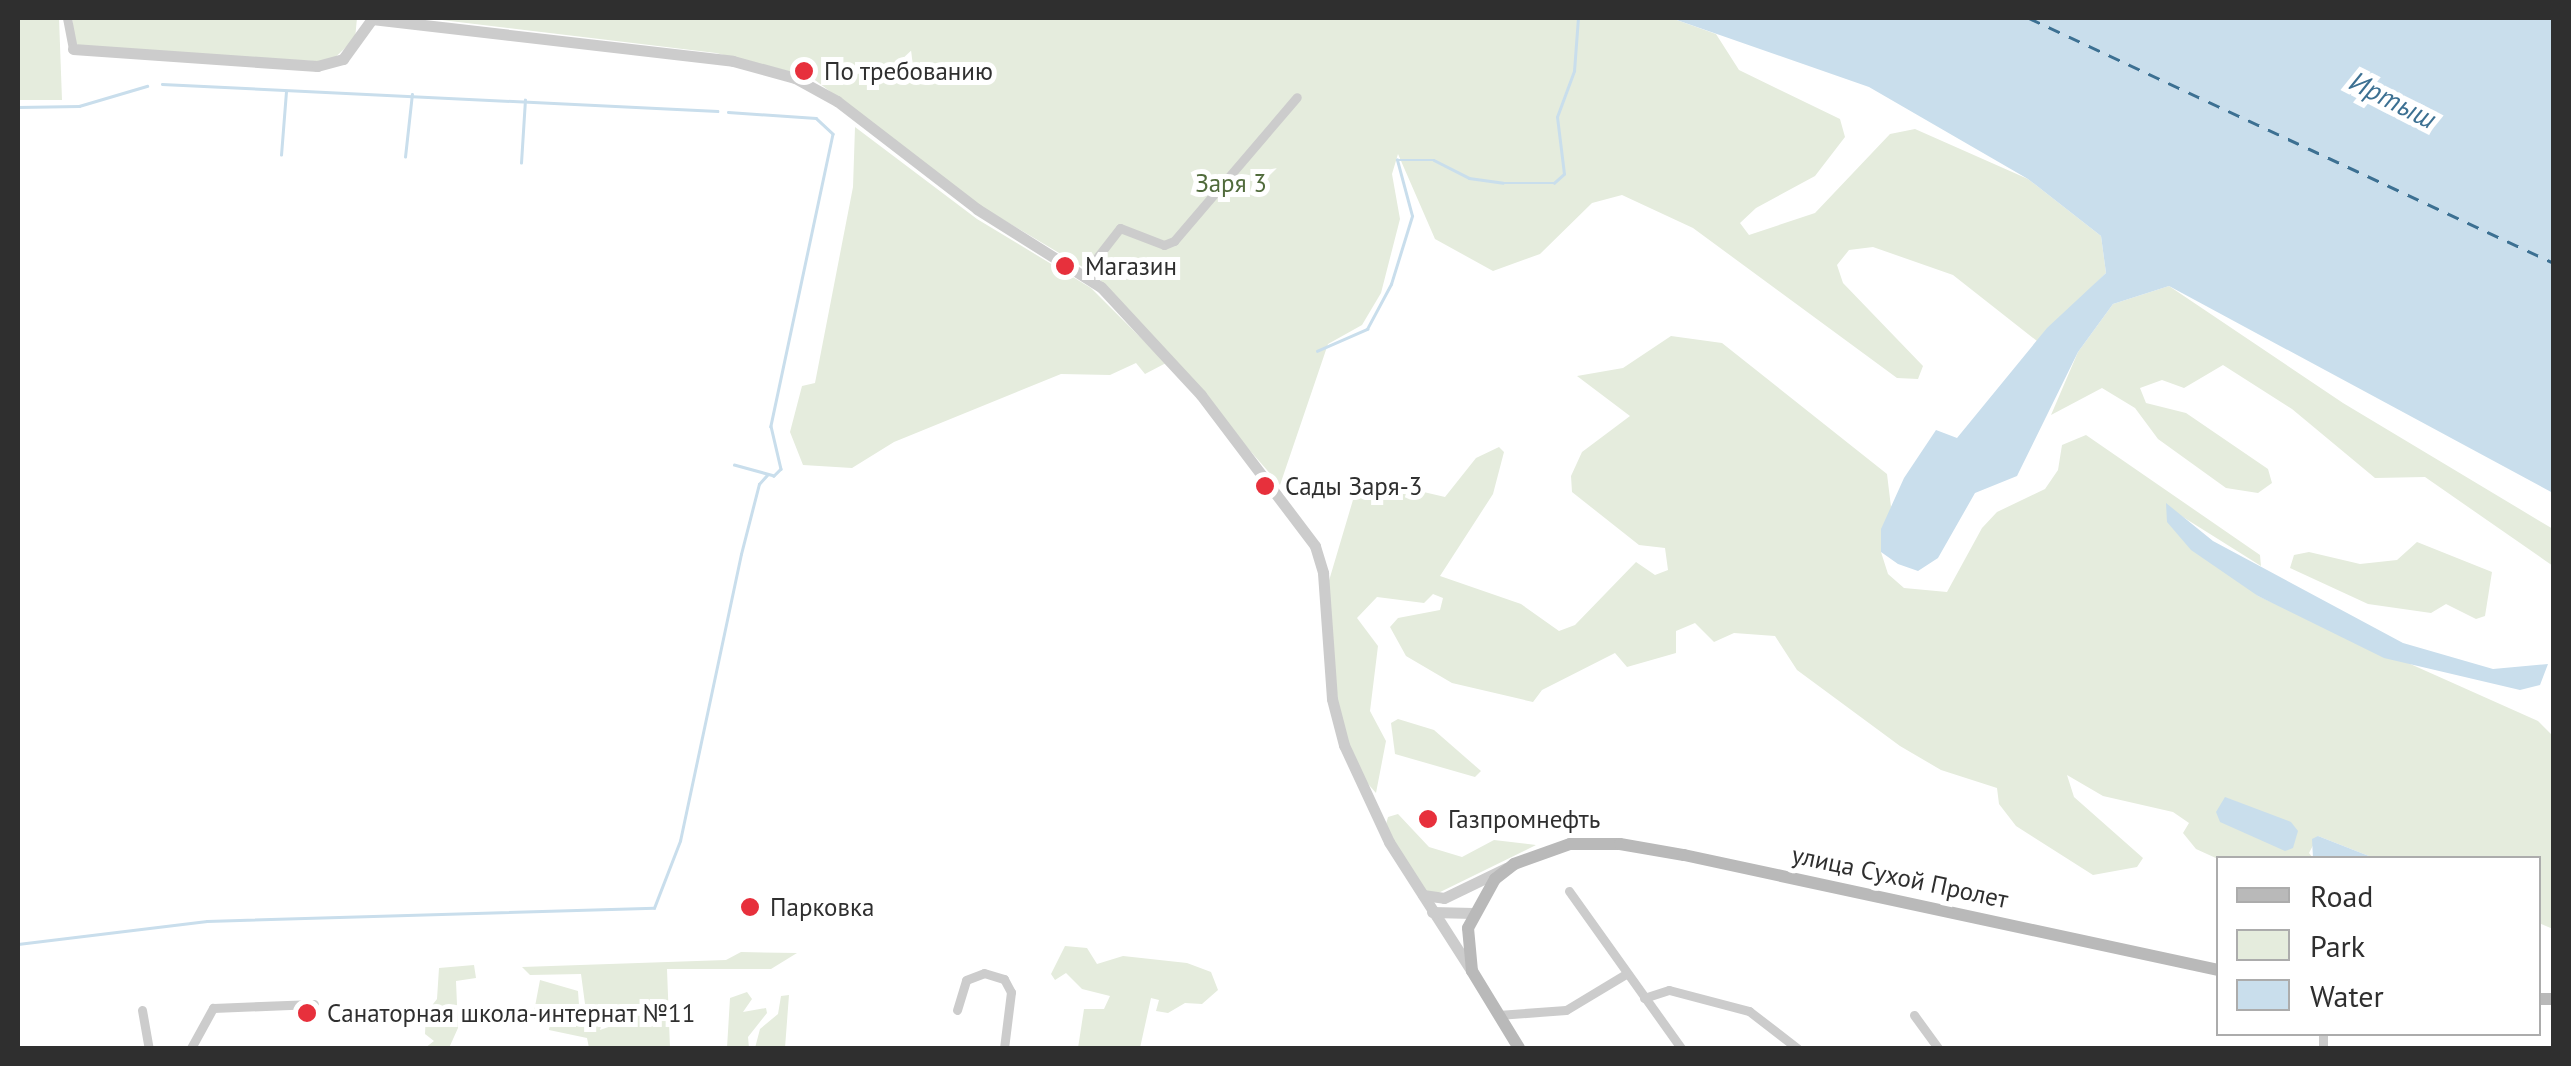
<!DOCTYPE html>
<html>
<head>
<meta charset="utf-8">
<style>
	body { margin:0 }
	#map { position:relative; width:2571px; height:1066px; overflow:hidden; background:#fff; font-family:"PT Sans",sans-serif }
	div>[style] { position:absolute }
	.green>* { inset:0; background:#e5ecdd }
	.water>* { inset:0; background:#c9deec }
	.stream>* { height:2.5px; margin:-1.25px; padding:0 1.25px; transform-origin:1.25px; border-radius:1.25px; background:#c9deec }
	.ferry>* { height:2.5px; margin-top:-1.25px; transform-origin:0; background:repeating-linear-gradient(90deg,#3c7092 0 12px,transparent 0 22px) }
	.minor>* { height:9px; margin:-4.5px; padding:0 4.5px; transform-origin:4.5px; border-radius:4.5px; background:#ccc }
	.tertiary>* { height:11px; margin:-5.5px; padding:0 5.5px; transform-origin:5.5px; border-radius:5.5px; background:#ccc }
	.secondary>* { height:12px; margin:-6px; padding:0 6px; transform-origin:6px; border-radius:6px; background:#b9b9b9 }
	.dots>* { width:28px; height:28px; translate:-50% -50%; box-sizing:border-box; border:5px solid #fff; border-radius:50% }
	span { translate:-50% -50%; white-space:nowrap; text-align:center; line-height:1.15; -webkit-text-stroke:10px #fff; paint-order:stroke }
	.poi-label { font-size:25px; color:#2f2f2f }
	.left { translate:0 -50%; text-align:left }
	.park-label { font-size:25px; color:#516b3c }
	.street-label { font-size:25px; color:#2f2f2f }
	.water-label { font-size:28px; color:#3c7092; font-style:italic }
	.frame { position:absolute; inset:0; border:20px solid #2f2f2f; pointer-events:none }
	.legend { position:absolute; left:2216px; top:856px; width:325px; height:180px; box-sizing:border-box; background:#fff; border:2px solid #acacac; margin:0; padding:12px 18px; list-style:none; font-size:30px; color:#2f2f2f }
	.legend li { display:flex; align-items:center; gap:20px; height:50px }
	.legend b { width:50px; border:2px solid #acacac }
</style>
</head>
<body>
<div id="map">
	<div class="green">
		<div style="clip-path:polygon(18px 18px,59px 18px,62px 100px,18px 100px)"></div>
		<div style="clip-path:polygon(72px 18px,357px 18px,355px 39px,330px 62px,82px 47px,75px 43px)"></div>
		<div style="clip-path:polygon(425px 18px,1671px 18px,1716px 34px,1739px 70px,1840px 119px,1845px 137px,1815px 176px,1756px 208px,1740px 223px,1749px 235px,1815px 213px,1890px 134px,1915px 129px,2028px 179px,2101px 236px,2106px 273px,2037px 341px,1953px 275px,1873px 247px,1849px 250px,1837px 265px,1843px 283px,1923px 366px,1918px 379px,1897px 378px,1693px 228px,1622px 195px,1592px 203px,1540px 254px,1493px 271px,1435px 239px,1398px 154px,1392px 174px,1400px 219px,1381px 293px,1362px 325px,1328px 344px,1280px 485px,1096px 275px,982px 207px,811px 77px,716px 53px)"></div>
		<div style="clip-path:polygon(855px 127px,977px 219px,1091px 288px,1166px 363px,1145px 374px,1136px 363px,1110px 375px,1061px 374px,894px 442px,852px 468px,803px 465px,790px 432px,802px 386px,815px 383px,853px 187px)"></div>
		<div style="clip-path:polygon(2169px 286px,2343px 403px,2553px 529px,2553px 566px,2425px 477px,2375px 478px,2292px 409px,2223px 365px,2184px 388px,2162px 380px,2140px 388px,2146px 403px,2186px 413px,2268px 469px,2272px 483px,2258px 493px,2226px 488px,2158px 439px,2135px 408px,2102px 388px,2051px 415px,2078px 352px,2113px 304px)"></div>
		<div style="clip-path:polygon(1671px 336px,1722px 343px,1887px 474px,1891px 507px,1881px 552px,1888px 574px,1904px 588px,1947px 592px,1982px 528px,1997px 512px,2045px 489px,2058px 470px,2062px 445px,2086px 435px,2260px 555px,2261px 566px,2167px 507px,2258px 596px,2538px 721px,2553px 736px,2553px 929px,2539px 923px,2538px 858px,2374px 858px,2318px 836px,2309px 853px,2313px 858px,2218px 859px,2196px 849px,2183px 833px,2189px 823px,2173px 812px,2103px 796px,2067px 775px,2074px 797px,2143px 858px,2137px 867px,2093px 875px,2016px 826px,1999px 804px,1997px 788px,1941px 770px,1900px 746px,1797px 670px,1775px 636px,1734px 633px,1714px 642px,1695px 623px,1676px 631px,1676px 653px,1627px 667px,1615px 653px,1542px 690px,1533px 702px,1452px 683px,1406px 656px,1390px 627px,1398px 618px,1440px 610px,1443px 598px,1433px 594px,1424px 603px,1377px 597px,1357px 618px,1378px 646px,1370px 711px,1386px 741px,1376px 793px,1361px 776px,1341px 722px,1328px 628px,1328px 584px,1358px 483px,1368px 479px,1445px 497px,1476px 458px,1499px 447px,1504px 452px,1493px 494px,1440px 576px,1521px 604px,1559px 631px,1575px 625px,1636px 562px,1655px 575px,1668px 570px,1665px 548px,1639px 545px,1572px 492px,1571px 476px,1582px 452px,1630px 416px,1577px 376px,1623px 368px)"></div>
		<div style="clip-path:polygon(2417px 542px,2492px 572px,2485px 616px,2476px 619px,2446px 604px,2431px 613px,2368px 604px,2290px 568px,2294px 555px,2309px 552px,2360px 564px,2397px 560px)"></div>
		<div style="clip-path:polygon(1398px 719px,1434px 730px,1481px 771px,1475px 777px,1395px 754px,1391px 723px)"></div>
		<div style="clip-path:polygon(1398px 814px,1429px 847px,1462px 857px,1494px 840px,1536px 845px,1430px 897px,1385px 828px,1388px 817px)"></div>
		<div style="clip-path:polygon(1065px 946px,1087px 948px,1097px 964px,1123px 956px,1187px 963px,1211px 972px,1218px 990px,1202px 1004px,1185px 1003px,1168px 1013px,1156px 1011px,1159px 1000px,1151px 998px,1140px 1048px,1078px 1048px,1084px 1009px,1104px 1009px,1110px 996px,1082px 989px,1066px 973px,1055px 980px,1051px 974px)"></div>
		<div style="clip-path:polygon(741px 952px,797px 953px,771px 969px,667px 969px,670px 1048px,589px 1048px,587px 1038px,549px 1030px,551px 1019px,533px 1017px,540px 980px,578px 991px,579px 1005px,563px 1009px,562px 1027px,596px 1020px,603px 1020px,600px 1030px,634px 1018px,585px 1004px,581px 974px,530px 975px,522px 967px,726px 960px)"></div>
		<div style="clip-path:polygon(474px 965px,476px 978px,456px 981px,458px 1028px,449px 1048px,425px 1048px,434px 1041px,425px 1034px,426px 1013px,437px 999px,439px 968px)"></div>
		<div style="clip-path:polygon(747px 992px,752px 999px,743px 1012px,766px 1008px,767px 1013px,748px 1037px,749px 1048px,727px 1048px,730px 998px)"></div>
		<div style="clip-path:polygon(789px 995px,785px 1048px,755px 1048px,760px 1029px,778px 1014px,781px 996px)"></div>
	</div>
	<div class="water">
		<div style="clip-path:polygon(1671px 18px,2553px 18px,2553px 493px,2169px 286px,2113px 304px,2078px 352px,2017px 476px,1975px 493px,1938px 558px,1918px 571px,1898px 564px,1881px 552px,1881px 529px,1904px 478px,1936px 430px,1957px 438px,2047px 328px,2106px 273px,2101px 236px,2028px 179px,1869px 87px)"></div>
		<div style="clip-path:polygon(2166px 503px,2213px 541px,2403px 643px,2493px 669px,2548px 664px,2540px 685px,2520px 690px,2384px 658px,2258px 596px,2191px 550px,2167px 522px)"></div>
		<div style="clip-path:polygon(2225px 797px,2291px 822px,2298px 831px,2293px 848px,2285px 851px,2220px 822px,2216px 812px)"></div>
		<div style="clip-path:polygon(2318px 836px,2374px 858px,2313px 858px,2312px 839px)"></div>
	</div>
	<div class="stream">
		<div style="left:162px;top:84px;width:556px;rotate:2.79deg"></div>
		<div style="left:18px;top:107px;width:61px;rotate:-0.9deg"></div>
		<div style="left:79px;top:106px;width:71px;rotate:-16.4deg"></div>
		<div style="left:728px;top:112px;width:88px;rotate:3.9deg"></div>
		<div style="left:816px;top:118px;width:23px;rotate:43deg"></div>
		<div style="left:833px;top:134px;width:299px;rotate:102deg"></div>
		<div style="left:771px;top:426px;width:44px;rotate:76.9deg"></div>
		<div style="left:781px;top:469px;width:10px;rotate:135deg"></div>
		<div style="left:774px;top:476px;width:41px;rotate:-164.6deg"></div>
		<div style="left:281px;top:155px;width:63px;rotate:-85.5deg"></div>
		<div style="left:405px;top:157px;width:63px;rotate:-83.7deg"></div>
		<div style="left:521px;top:163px;width:63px;rotate:-86.4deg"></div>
		<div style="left:1317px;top:351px;width:55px;rotate:-23.7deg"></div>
		<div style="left:1367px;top:329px;width:51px;rotate:-61.9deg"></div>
		<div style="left:1391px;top:284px;width:71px;rotate:-72.8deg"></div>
		<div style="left:1412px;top:216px;width:58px;rotate:-105deg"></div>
		<div style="left:1397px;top:160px;width:37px"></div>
		<div style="left:1434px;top:160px;width:39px;rotate:27deg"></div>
		<div style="left:1469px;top:178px;width:34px;rotate:8deg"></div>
		<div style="left:1503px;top:183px;width:51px"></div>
		<div style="left:1554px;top:183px;width:13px;rotate:-42deg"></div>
		<div style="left:1564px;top:174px;width:57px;rotate:-97deg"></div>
		<div style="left:1557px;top:117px;width:49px;rotate:-69.7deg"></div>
		<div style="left:1574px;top:71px;width:53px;rotate:-85.7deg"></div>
		<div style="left:18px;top:944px;width:190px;rotate:-6.9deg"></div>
		<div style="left:207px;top:921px;width:447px;rotate:-1.7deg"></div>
		<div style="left:654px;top:908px;width:72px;rotate:-68.8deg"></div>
		<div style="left:680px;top:841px;width:293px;rotate:-78deg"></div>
		<div style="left:741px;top:554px;width:72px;rotate:-75.6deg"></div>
		<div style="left:759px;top:484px;width:12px;rotate:-48deg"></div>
	</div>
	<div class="ferry">
		<div style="left:2029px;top:18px;width:579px;rotate:25.02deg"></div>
	</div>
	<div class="minor">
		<div style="left:67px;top:18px;width:32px;rotate:79deg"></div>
		<div style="left:1085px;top:273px;width:57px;rotate:-52.1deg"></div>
		<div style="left:1120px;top:228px;width:47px;rotate:21.1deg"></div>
		<div style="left:1164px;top:245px;width:11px;rotate:-22deg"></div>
		<div style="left:1174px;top:241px;width:189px;rotate:-49.5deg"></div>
		<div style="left:1569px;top:891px;width:193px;rotate:54.5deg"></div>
		<div style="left:1644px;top:998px;width:26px;rotate:-18deg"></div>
		<div style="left:1669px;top:990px;width:83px;rotate:14.7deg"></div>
		<div style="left:1749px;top:1011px;width:61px;rotate:37.6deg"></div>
		<div style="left:142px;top:1010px;width:39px;rotate:80deg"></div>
		<div style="left:957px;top:1010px;width:31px;rotate:-73deg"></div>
		<div style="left:966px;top:980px;width:19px;rotate:-21deg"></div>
		<div style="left:984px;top:973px;width:21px;rotate:17deg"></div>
		<div style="left:1004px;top:979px;width:15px;rotate:62deg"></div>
		<div style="left:1011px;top:992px;width:56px;rotate:97.1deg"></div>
		<div style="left:1498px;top:1015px;width:68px;rotate:-4.2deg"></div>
		<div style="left:1566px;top:1010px;width:70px;rotate:-31deg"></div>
		<div style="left:1914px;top:1015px;width:41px;rotate:54deg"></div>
		<div style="left:191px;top:1048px;width:46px;rotate:-61.2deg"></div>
		<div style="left:213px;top:1008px;width:101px;rotate:-2.3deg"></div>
		<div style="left:2323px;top:1048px;width:14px;rotate:-90deg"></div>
	</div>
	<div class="tertiary">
		<div style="left:73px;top:49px;width:245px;rotate:4deg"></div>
		<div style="left:317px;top:66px;width:27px;rotate:-15deg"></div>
		<div style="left:343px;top:59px;width:49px;rotate:-54.1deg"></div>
		<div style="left:372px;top:19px;width:363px;rotate:6.6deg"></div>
		<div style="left:733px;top:61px;width:64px;rotate:15.3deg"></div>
		<div style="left:795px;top:78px;width:48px;rotate:28.7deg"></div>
		<div style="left:837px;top:101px;width:177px;rotate:37.6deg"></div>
		<div style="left:977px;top:209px;width:146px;rotate:32.2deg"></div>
		<div style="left:1101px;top:287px;width:147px;rotate:47.2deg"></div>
		<div style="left:1201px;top:395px;width:189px;rotate:52.9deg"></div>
		<div style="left:1315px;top:546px;width:28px;rotate:73deg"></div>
		<div style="left:1323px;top:573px;width:126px;rotate:85.9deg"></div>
		<div style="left:1332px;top:699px;width:48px;rotate:75.4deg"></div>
		<div style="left:1344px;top:745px;width:107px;rotate:65.1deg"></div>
		<div style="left:1389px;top:842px;width:152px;rotate:57.4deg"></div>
		<div style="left:1423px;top:895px;width:21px;rotate:8deg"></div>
		<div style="left:1444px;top:898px;width:69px;rotate:-25.8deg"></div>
		<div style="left:1432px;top:912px;width:41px;rotate:1.4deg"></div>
	</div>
	<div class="secondary">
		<div style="left:2538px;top:999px;width:16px"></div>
		<div style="left:1519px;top:1048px;width:90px;rotate:-121.4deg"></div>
		<div style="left:1472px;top:971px;width:43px;rotate:-95.3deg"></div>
		<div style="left:1468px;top:928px;width:56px;rotate:-61.1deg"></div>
		<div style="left:1495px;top:879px;width:24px;rotate:-38deg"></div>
		<div style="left:1514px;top:864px;width:59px;rotate:-19.7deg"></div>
		<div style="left:1570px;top:844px;width:50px"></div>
		<div style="left:1620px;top:844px;width:65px;rotate:9.8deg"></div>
		<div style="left:1684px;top:855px;width:546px;rotate:12.15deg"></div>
	</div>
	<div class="dots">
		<div style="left:804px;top:71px;background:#e7303c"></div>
		<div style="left:1065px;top:266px;background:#e7303c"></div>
		<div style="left:1265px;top:486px;background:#e7303c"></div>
		<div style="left:1428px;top:819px;background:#e7303c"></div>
		<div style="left:750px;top:907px;background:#e7303c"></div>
		<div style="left:307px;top:1013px;background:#e7303c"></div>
	</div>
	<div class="poi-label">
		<span class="left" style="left:824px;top:71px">По требованию</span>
		<span class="left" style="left:1085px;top:266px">Магазин</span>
		<span class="left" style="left:1285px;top:486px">Сады Заря-3</span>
		<span class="left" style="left:1448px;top:819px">Газпромнефть</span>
		<span class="left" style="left:770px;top:907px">Парковка</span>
		<span class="left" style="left:327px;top:1013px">Санаторная школа-интернат №11</span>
	</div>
	<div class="park-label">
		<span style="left:1231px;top:183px">Заря 3</span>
	</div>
	<div class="street-label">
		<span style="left:1900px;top:877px;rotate:12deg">улица Сухой Пролет</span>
	</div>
	<div class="water-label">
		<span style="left:2393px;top:100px;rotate:27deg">Иртыш</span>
	</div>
	<div class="frame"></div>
	<ul class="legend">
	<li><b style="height:12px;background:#b9b9b9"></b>Road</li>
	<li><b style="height:28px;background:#e5ecdd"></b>Park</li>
	<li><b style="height:28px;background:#c9deec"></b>Water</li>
	</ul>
</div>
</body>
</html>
